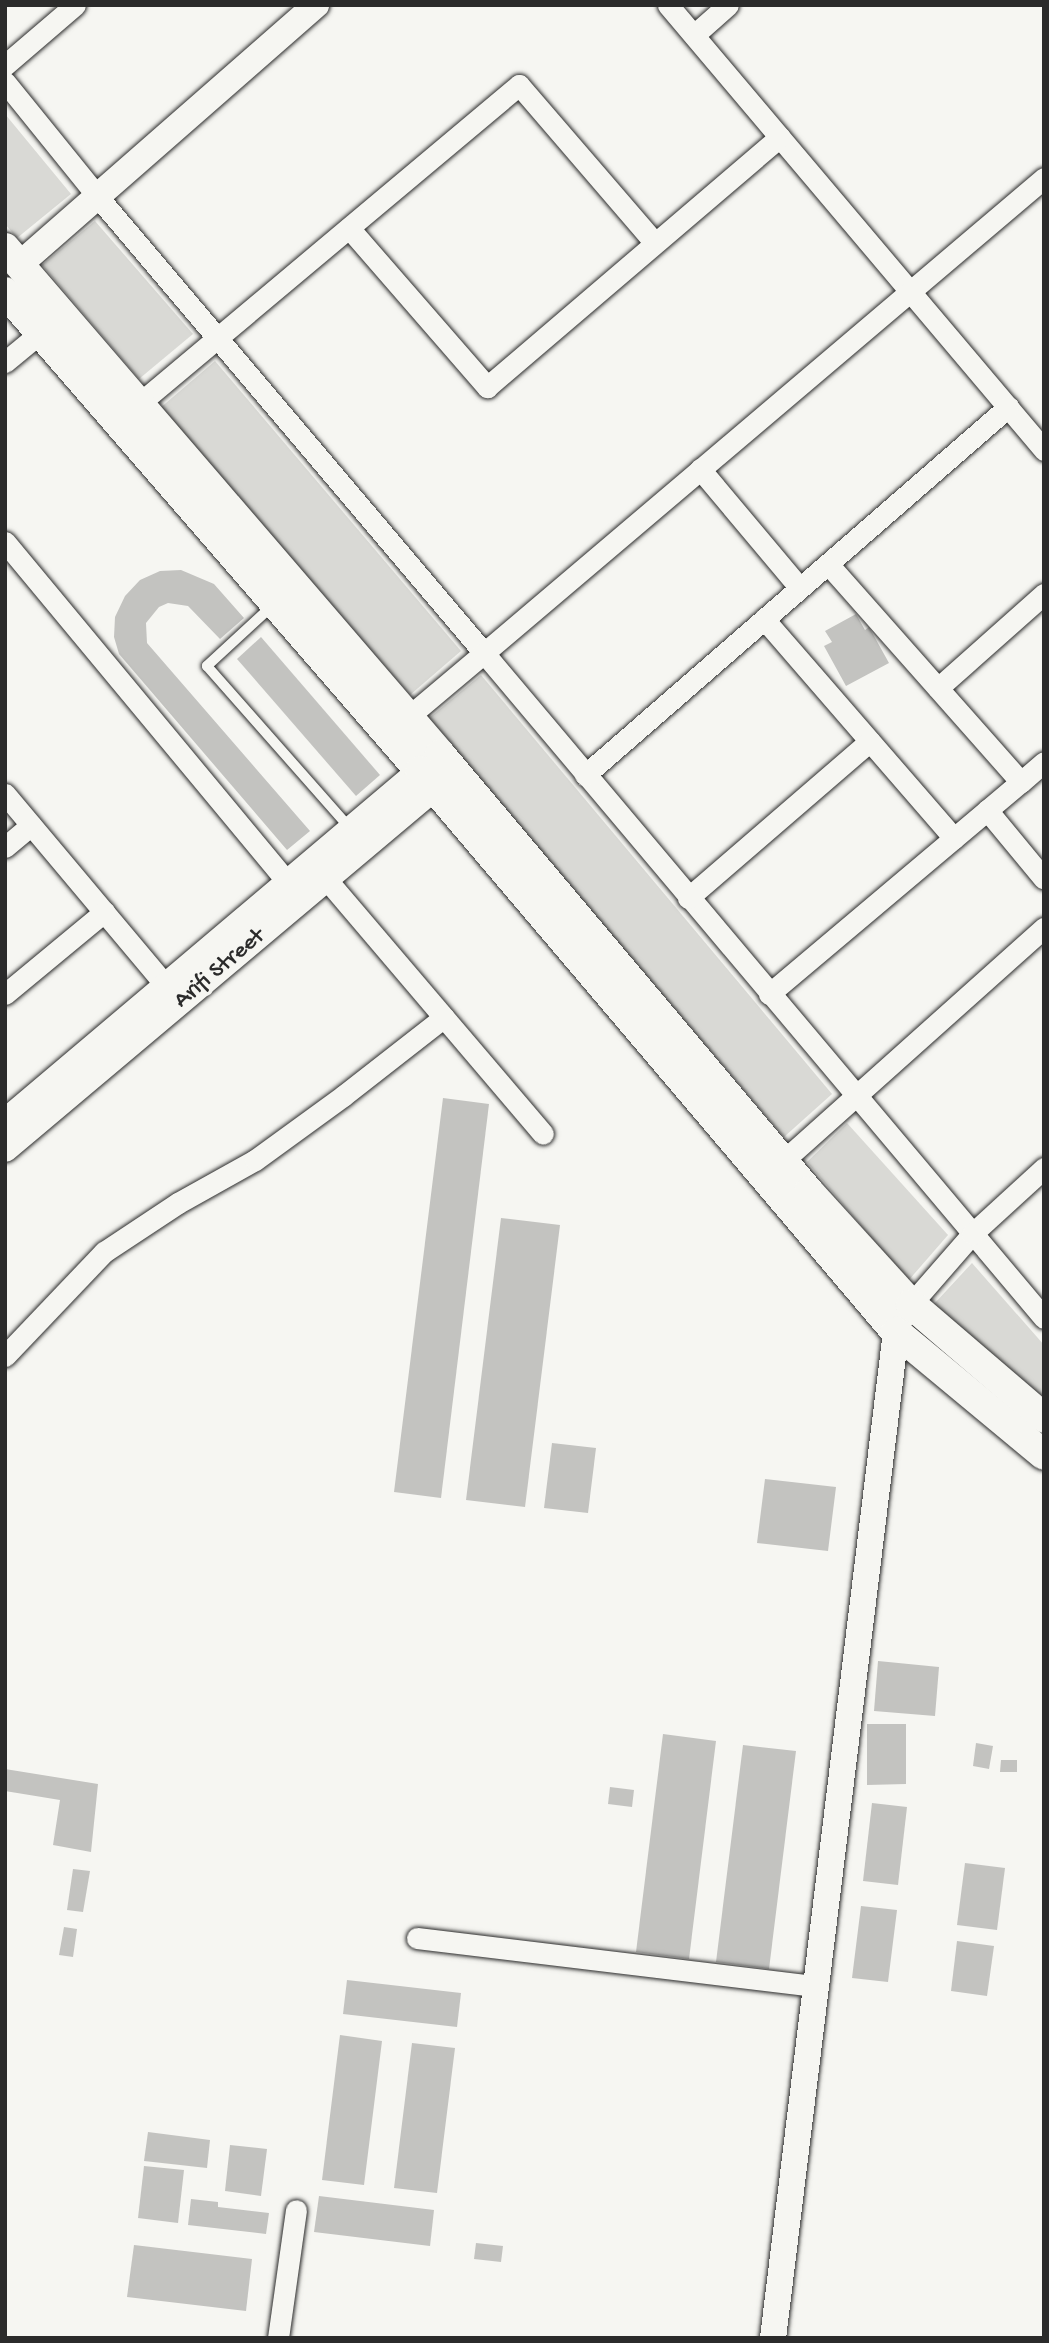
<!DOCTYPE html>
<html>
<head>
<meta charset="utf-8">
<style>
	body { margin:0 }
	#map { position:relative; width:1049px; height:2343px; overflow:hidden; background:#f6f6f2; font-family:"Gochi Hand",sans-serif }
	div>[style] { position:absolute }
	.green>* { inset:0; background:#d9d9d5 }
	.building>* { inset:0; background:#c3c3c0 }
	.roads { filter:drop-shadow(0 0 2px #2b2b2b) drop-shadow(0 0 2px #2b2b2b) }
	.service>* { height:10px; margin:-5px; padding:0 5px; transform-origin:5px; border-radius:5px; background:#f6f6f2 }
	.minor>* { height:21px; margin:-10.5px; padding:0 10.5px; transform-origin:10.5px; border-radius:10.5px; background:#f6f6f2 }
	.tertiary>* { height:26px; margin:-13px; padding:0 13px; transform-origin:13px; border-radius:13px; background:#f6f6f2 }
	.secondary>* { height:30px; margin:-15px; padding:0 15px; transform-origin:15px; border-radius:15px; background:#f6f6f2 }
	span { translate:-50% -50%; white-space:nowrap; text-align:center; line-height:1.15; -webkit-text-stroke:7px #f6f6f2; paint-order:stroke }
	.street-label { font-size:24px; color:#2b2b2b }
	.frame { position:absolute; inset:0; border:7px solid #2b2b2b; pointer-events:none }
</style>
</head>
<body>
<div id="map">
	<div class="green">
		<div style="clip-path:polygon(5px 114px,71px 194px,17px 238px,5px 224px)"></div>
		<div style="clip-path:polygon(95px 221px,193px 334px,139px 379px,42px 265px)"></div>
		<div style="clip-path:polygon(215px 361px,461px 651px,410px 695px,159px 409px)"></div>
		<div style="clip-path:polygon(481px 675px,832px 1094px,784px 1137px,428px 719px)"></div>
		<div style="clip-path:polygon(847px 1123px,948px 1235px,908px 1281px,807px 1162px)"></div>
		<div style="clip-path:polygon(972px 1263px,1044px 1345px,1044px 1400px,934px 1304px)"></div>
	</div>
	<div class="building">
		<div style="clip-path:polygon(181px 570px,214px 584px,244px 618px,220px 639px,188px 606px,168px 603px,159px 607px,146px 623px,147px 643px,310px 831px,287px 850px,119px 654px,114px 637px,115px 617px,125px 596px,140px 580px,160px 571px)"></div>
		<div style="clip-path:polygon(856px 614px,865px 630px,869px 627px,889px 663px,846px 686px,824px 646px,832px 642px,825px 631px)"></div>
		<div style="clip-path:polygon(261px 637px,380px 775px,356px 796px,237px 659px)"></div>
		<div style="clip-path:polygon(443px 1098px,489px 1104px,441px 1498px,394px 1492px)"></div>
		<div style="clip-path:polygon(501px 1218px,560px 1225px,525px 1507px,466px 1500px)"></div>
		<div style="clip-path:polygon(552px 1443px,596px 1448px,588px 1513px,544px 1508px)"></div>
		<div style="clip-path:polygon(765px 1479px,836px 1487px,828px 1551px,757px 1543px)"></div>
		<div style="clip-path:polygon(878px 1661px,939px 1667px,935px 1716px,874px 1711px)"></div>
		<div style="clip-path:polygon(867px 1724px,906px 1724px,906px 1784px,867px 1785px)"></div>
		<div style="clip-path:polygon(663px 1734px,716px 1741px,689px 1959px,636px 1952px)"></div>
		<div style="clip-path:polygon(976px 1743px,993px 1746px,989px 1769px,973px 1766px)"></div>
		<div style="clip-path:polygon(743px 1745px,796px 1751px,769px 1969px,716px 1962px)"></div>
		<div style="clip-path:polygon(1001px 1760px,1017px 1760px,1017px 1772px,1000px 1772px)"></div>
		<div style="clip-path:polygon(5px 1769px,98px 1784px,91px 1852px,53px 1845px,60px 1800px,5px 1791px)"></div>
		<div style="clip-path:polygon(610px 1787px,634px 1790px,632px 1807px,608px 1804px)"></div>
		<div style="clip-path:polygon(872px 1803px,907px 1807px,898px 1885px,863px 1881px)"></div>
		<div style="clip-path:polygon(965px 1863px,1005px 1868px,997px 1930px,957px 1925px)"></div>
		<div style="clip-path:polygon(73px 1869px,90px 1871px,83px 1912px,67px 1910px)"></div>
		<div style="clip-path:polygon(861px 1906px,897px 1910px,888px 1982px,852px 1978px)"></div>
		<div style="clip-path:polygon(64px 1927px,77px 1929px,73px 1957px,59px 1955px)"></div>
		<div style="clip-path:polygon(957px 1941px,994px 1946px,987px 1996px,951px 1991px)"></div>
		<div style="clip-path:polygon(347px 1980px,461px 1993px,457px 2027px,343px 2014px)"></div>
		<div style="clip-path:polygon(340px 2035px,382px 2041px,364px 2185px,322px 2180px)"></div>
		<div style="clip-path:polygon(412px 2043px,455px 2048px,437px 2193px,394px 2188px)"></div>
		<div style="clip-path:polygon(148px 2132px,210px 2140px,207px 2168px,144px 2161px)"></div>
		<div style="clip-path:polygon(230px 2145px,267px 2149px,261px 2196px,225px 2191px)"></div>
		<div style="clip-path:polygon(144px 2166px,184px 2170px,178px 2223px,138px 2218px)"></div>
		<div style="clip-path:polygon(319px 2196px,434px 2210px,430px 2246px,314px 2232px)"></div>
		<div style="clip-path:polygon(191px 2199px,218px 2202px,218px 2207px,269px 2213px,266px 2234px,188px 2225px)"></div>
		<div style="clip-path:polygon(476px 2243px,503px 2246px,501px 2262px,474px 2259px)"></div>
		<div style="clip-path:polygon(134px 2245px,252px 2259px,246px 2311px,127px 2297px)"></div>
	</div>
	<div class="roads">
		<div class="service">
			<div style="left:273px;top:605px;width:90px;rotate:137.3deg"></div>
			<div style="left:207px;top:666px;width:216px;rotate:48.6deg"></div>
		</div>
		<div class="minor">
			<div style="left:668px;top:5px;width:583px;rotate:49.8deg"></div>
			<div style="left:694px;top:35px;width:45px;rotate:-41.4deg"></div>
			<div style="left:5px;top:65px;width:92px;rotate:-40.6deg"></div>
			<div style="left:5px;top:82px;width:148px;rotate:51deg"></div>
			<div style="left:98px;top:197px;width:597px;rotate:49.75deg"></div>
			<div style="left:484px;top:653px;width:99px;rotate:139.9deg"></div>
			<div style="left:1044px;top:178px;width:734px;rotate:139.69deg"></div>
			<div style="left:484px;top:653px;width:869px;rotate:49.9deg"></div>
			<div style="left:349px;top:228px;width:211px;rotate:49deg"></div>
			<div style="left:487px;top:387px;width:385px;rotate:-40.5deg"></div>
			<div style="left:5px;top:362px;width:45px;rotate:-39.6deg"></div>
			<div style="left:129px;top:412px;width:509px;rotate:-39.98deg"></div>
			<div style="left:519px;top:85px;width:207px;rotate:49.3deg"></div>
			<div style="left:700px;top:469px;width:155px;rotate:50deg"></div>
			<div style="left:5px;top:542px;width:457px;rotate:50.3deg"></div>
			<div style="left:828px;top:564px;width:291px;rotate:48.5deg"></div>
			<div style="left:1021px;top:782px;width:30px;rotate:-41deg"></div>
			<div style="left:764px;top:619px;width:290px;rotate:49.1deg"></div>
			<div style="left:938px;top:688px;width:142px;rotate:-41.6deg"></div>
			<div style="left:585px;top:775px;width:561px;rotate:-41.02deg"></div>
			<div style="left:5px;top:794px;width:252px;rotate:50deg"></div>
			<div style="left:987px;top:810px;width:89px;rotate:50.4deg"></div>
			<div style="left:5px;top:847px;width:34px;rotate:-40deg"></div>
			<div style="left:327px;top:880px;width:333px;rotate:49.6deg"></div>
			<div style="left:688px;top:898px;width:240px;rotate:-40.8deg"></div>
			<div style="left:5px;top:994px;width:129px;rotate:-39.6deg"></div>
			<div style="left:769px;top:994px;width:329px;rotate:-40.1deg"></div>
			<div style="left:783px;top:1161px;width:350px;rotate:-41.8deg"></div>
			<div style="left:904px;top:1317px;width:15px;rotate:-62deg"></div>
			<div style="left:911px;top:1304px;width:93px;rotate:-48.9deg"></div>
			<div style="left:972px;top:1234px;width:98px;rotate:-42.5deg"></div>
			<div style="left:5px;top:1356px;width:144px;rotate:-46.4deg"></div>
			<div style="left:104px;top:1252px;width:89px;rotate:-33.5deg"></div>
			<div style="left:178px;top:1203px;width:88px;rotate:-29.2deg"></div>
			<div style="left:255px;top:1160px;width:109px;rotate:-36deg"></div>
			<div style="left:343px;top:1096px;width:128px;rotate:-38deg"></div>
			<div style="left:417px;top:1938px;width:401px;rotate:6.9deg"></div>
			<div style="left:278px;top:2338px;width:129px;rotate:-82deg"></div>
		</div>
		<div class="tertiary">
			<div style="left:19px;top:265px;width:395px;rotate:-41.2deg"></div>
			<div style="left:5px;top:1122px;width:544px;rotate:-40.22deg"></div>
			<div style="left:5px;top:1149px;width:561px;rotate:-40.08deg"></div>
			<div style="left:773px;top:2338px;width:1013px;rotate:-83.03deg"></div>
		</div>
		<div class="secondary">
			<div style="left:5px;top:248px;width:667px;rotate:49.31deg"></div>
			<div style="left:440px;top:754px;width:573px;rotate:49.89deg"></div>
			<div style="left:809px;top:1192px;width:151px;rotate:47.7deg"></div>
			<div style="left:911px;top:1304px;width:175px;rotate:40.6deg"></div>
			<div style="left:5px;top:292px;width:634px;rotate:49.09deg"></div>
			<div style="left:420px;top:771px;width:736px;rotate:49.69deg"></div>
			<div style="left:896px;top:1332px;width:192px;rotate:39.7deg"></div>
		</div>
	</div>
	<div class="street-label">
		<span style="left:220px;top:969px;rotate:-40deg">Arifi Street</span>
	</div>
	<div class="frame"></div>
</div>
</body>
</html>
